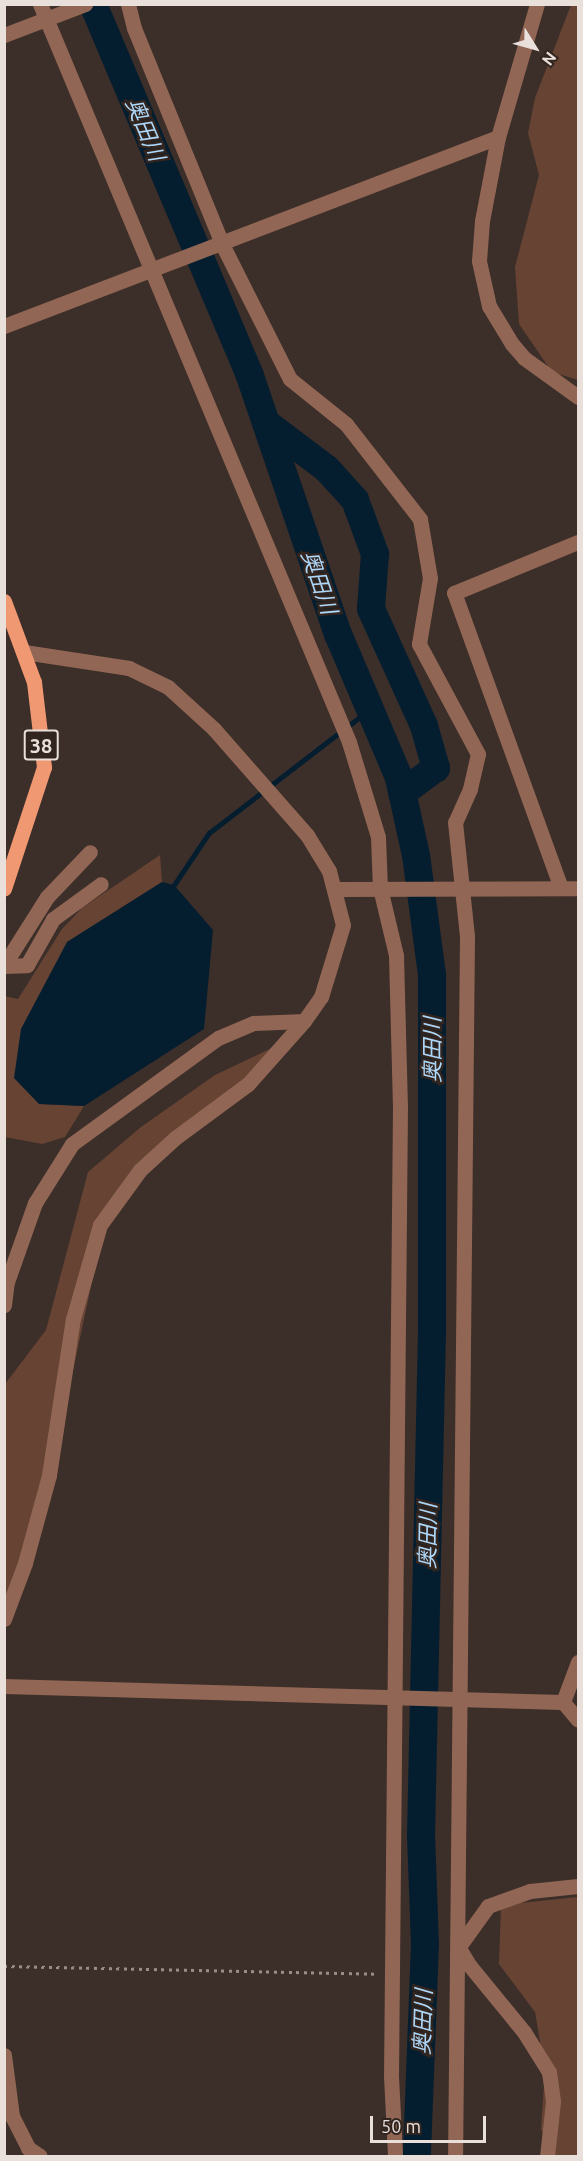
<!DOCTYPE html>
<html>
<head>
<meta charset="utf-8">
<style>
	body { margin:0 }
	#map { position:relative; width:583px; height:2161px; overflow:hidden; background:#3c2e29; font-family:Ubuntu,"Noto Sans JP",sans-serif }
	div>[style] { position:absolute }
	.green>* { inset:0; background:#674334 }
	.water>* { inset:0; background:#041e30 }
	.stream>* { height:4.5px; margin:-2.25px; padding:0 2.25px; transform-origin:2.25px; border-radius:2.25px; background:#041e30 }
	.river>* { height:28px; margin:-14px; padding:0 14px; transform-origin:14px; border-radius:14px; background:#041e30 }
	.path>* { height:3px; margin-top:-1.5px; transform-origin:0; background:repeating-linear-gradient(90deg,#998d89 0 3px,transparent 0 7.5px) }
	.minor>* { height:15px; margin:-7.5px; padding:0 7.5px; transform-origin:7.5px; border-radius:7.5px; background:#916654 }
	.major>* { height:15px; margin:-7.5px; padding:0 7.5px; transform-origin:7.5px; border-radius:7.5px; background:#ef9872 }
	span { translate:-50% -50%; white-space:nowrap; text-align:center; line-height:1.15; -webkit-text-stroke:5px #32251f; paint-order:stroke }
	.shield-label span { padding:2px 4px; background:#32251f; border:2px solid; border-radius:4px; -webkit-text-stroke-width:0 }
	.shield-label { font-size:20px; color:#e9e0dc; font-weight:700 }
	.water-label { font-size:22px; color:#aed8fa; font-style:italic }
	.frame { position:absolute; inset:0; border:6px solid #e9e0dc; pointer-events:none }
	.north { position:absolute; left:505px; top:18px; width:60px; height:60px; -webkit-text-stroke:4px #32251f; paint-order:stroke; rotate:127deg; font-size:16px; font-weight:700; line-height:24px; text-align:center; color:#e9e0dc }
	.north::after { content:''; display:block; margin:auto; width:21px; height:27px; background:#e9e0dc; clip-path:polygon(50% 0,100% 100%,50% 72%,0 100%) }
	.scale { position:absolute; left:370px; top:2116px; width:116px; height:27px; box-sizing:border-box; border:3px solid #e9e0dc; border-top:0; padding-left:8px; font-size:18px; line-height:21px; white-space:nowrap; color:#e9e0dc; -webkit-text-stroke:4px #32251f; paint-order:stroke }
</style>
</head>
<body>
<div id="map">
	<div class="green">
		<div style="clip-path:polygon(571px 5px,578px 5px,578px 380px,552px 372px,519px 324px,515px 267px,539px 175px,528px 133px,535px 98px)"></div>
		<div style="clip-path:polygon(160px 855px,162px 882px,67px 942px,39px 1104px,84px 1106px,65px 1137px,42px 1144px,5px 1137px,4px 996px,18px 999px,62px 929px,82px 908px)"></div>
		<div style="clip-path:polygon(297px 1036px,117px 1192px,92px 1282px,53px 1464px,5px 1631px,5px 1384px,46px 1330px,88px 1172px,141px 1127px,215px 1075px)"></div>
		<div style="clip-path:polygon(578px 1897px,578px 2156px,553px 2156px,541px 2129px,545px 2071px,535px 2012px,499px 1964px,501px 1905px)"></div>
	</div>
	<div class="water">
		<div style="clip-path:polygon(162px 882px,174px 885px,213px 930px,204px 1029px,84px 1106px,39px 1104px,14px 1078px,21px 1029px,67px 942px)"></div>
	</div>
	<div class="stream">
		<div style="left:347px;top:727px;width:29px;rotate:-38deg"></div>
		<div style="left:174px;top:885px;width:63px;rotate:-56.1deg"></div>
		<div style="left:209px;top:833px;width:165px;rotate:-37.6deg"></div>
	</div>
	<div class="river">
		<div style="left:93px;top:4px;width:404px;rotate:67.1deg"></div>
		<div style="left:250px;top:376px;width:273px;rotate:71.2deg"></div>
		<div style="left:338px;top:634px;width:156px;rotate:67deg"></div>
		<div style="left:399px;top:778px;width:79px;rotate:77.6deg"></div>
		<div style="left:416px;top:855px;width:121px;rotate:82.4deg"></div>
		<div style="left:432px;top:975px;width:356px;rotate:90deg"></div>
		<div style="left:432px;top:1331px;width:504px;rotate:91.25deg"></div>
		<div style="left:421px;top:1835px;width:109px;rotate:87.9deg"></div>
		<div style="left:425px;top:1944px;width:212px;rotate:92.2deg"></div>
		<div style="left:266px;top:423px;width:76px;rotate:37deg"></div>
		<div style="left:327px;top:469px;width:42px;rotate:47.9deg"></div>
		<div style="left:355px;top:500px;width:58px;rotate:69.7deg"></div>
		<div style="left:375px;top:554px;width:55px;rotate:94.2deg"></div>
		<div style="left:371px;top:609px;width:128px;rotate:65.6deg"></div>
		<div style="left:424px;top:726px;width:44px;rotate:74.1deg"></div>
		<div style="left:436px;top:768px;width:42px;rotate:143.7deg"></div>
	</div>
	<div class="path">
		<div style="left:4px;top:1966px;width:374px;rotate:1.2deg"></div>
	</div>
	<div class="minor">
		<div style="left:40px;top:4px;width:800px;rotate:67.28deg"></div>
		<div style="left:349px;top:742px;width:99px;rotate:73deg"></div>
		<div style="left:378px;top:837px;width:51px;rotate:87.8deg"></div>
		<div style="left:380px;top:888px;width:69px;rotate:76.6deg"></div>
		<div style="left:396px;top:955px;width:151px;rotate:88.5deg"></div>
		<div style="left:400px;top:1106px;width:970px;rotate:90.53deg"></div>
		<div style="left:391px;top:2076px;width:80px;rotate:87.1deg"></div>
		<div style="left:128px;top:4px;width:25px;rotate:76deg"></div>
		<div style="left:134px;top:28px;width:233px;rotate:67.8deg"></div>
		<div style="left:222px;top:244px;width:151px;rotate:63.3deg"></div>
		<div style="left:290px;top:379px;width:72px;rotate:38.8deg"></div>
		<div style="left:346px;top:424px;width:120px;rotate:52.1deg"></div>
		<div style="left:420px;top:519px;width:60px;rotate:80.4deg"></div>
		<div style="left:430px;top:578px;width:67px;rotate:99.5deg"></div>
		<div style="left:419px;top:644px;width:125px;rotate:61.8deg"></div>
		<div style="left:478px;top:754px;width:36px;rotate:103deg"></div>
		<div style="left:470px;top:789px;width:36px;rotate:114deg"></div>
		<div style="left:455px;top:822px;width:116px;rotate:84deg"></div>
		<div style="left:467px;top:937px;width:1219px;rotate:90.56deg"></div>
		<div style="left:537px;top:4px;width:139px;rotate:106.3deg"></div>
		<div style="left:498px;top:137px;width:86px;rotate:100.8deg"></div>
		<div style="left:482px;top:221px;width:40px;rotate:94.3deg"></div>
		<div style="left:479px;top:261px;width:46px;rotate:77.5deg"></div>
		<div style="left:489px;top:306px;width:44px;rotate:58.8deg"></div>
		<div style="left:512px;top:344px;width:18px;rotate:49deg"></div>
		<div style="left:524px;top:358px;width:67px;rotate:35.8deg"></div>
		<div style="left:4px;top:35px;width:87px;rotate:-20.9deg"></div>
		<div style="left:4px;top:326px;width:529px;rotate:-20.94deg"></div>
		<div style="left:561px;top:888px;width:314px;rotate:-109.9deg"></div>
		<div style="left:454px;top:593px;width:134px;rotate:-22.4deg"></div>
		<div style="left:335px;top:889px;width:243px;rotate:-0.2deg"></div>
		<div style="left:4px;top:965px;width:80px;rotate:-57.7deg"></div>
		<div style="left:47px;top:897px;width:62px;rotate:-46.3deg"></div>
		<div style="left:4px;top:966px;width:23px;rotate:-2deg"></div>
		<div style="left:27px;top:965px;width:53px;rotate:-60.5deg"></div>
		<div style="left:53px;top:919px;width:59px;rotate:-36.1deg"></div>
		<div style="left:4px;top:1305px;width:23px;rotate:-83deg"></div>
		<div style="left:7px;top:1282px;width:84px;rotate:-70.5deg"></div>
		<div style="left:35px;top:1203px;width:70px;rotate:-57.9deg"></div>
		<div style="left:72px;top:1144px;width:180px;rotate:-36deg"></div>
		<div style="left:218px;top:1038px;width:39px;rotate:-23deg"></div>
		<div style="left:254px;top:1023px;width:50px;rotate:-2.3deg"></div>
		<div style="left:4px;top:1619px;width:60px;rotate:-69.4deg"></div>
		<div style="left:25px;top:1563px;width:91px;rotate:-74.7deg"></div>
		<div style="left:49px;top:1475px;width:158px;rotate:-81.3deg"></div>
		<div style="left:73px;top:1319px;width:98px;rotate:-74deg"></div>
		<div style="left:100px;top:1225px;width:68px;rotate:-54deg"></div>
		<div style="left:140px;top:1170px;width:47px;rotate:-42.4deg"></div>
		<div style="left:175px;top:1138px;width:91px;rotate:-36.5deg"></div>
		<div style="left:248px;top:1084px;width:84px;rotate:-48.4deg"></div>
		<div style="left:304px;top:1021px;width:29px;rotate:-55deg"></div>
		<div style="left:321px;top:997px;width:75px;rotate:-73deg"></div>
		<div style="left:343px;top:925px;width:56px;rotate:-104.5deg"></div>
		<div style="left:329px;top:871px;width:42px;rotate:-121.4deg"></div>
		<div style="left:307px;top:835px;width:141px;rotate:-131.3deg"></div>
		<div style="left:214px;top:729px;width:62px;rotate:-137.6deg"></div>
		<div style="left:168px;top:687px;width:43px;rotate:-154deg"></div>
		<div style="left:129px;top:668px;width:106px;rotate:-171.3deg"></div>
		<div style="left:4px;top:1686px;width:559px;rotate:1.64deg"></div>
		<div style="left:563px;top:1702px;width:23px;rotate:50deg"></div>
		<div style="left:563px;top:1702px;width:43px;rotate:-69.4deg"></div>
		<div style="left:460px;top:1945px;width:48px;rotate:-54.3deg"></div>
		<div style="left:488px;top:1906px;width:45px;rotate:-19.7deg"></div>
		<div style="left:530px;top:1891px;width:48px;rotate:-5.9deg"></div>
		<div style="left:459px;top:1948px;width:21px;rotate:59deg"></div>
		<div style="left:470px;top:1966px;width:85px;rotate:50.7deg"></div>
		<div style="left:524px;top:2032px;width:47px;rotate:58deg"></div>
		<div style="left:549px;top:2072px;width:30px;rotate:82deg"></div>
		<div style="left:553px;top:2102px;width:54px;rotate:96.3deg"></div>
		<div style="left:4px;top:2055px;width:62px;rotate:82.5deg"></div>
		<div style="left:12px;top:2116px;width:36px;rotate:63deg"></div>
		<div style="left:28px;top:2148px;width:14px;rotate:34deg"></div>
	</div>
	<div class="major">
		<div style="left:4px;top:601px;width:86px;rotate:69.7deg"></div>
		<div style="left:34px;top:682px;width:86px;rotate:83.3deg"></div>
		<div style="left:44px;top:767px;width:128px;rotate:108.2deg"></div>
	</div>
	<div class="shield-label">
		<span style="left:41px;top:745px">38</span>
	</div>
	<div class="water-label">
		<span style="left:146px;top:129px;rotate:67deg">奥田川</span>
		<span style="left:320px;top:582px;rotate:71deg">奥田川</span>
		<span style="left:432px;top:1050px;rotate:-90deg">奥田川</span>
		<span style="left:427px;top:1536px;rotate:-89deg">奥田川</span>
		<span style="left:422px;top:2022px;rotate:-88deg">奥田川</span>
	</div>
	<div class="frame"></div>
	<div class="north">N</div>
	<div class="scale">50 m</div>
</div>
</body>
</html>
